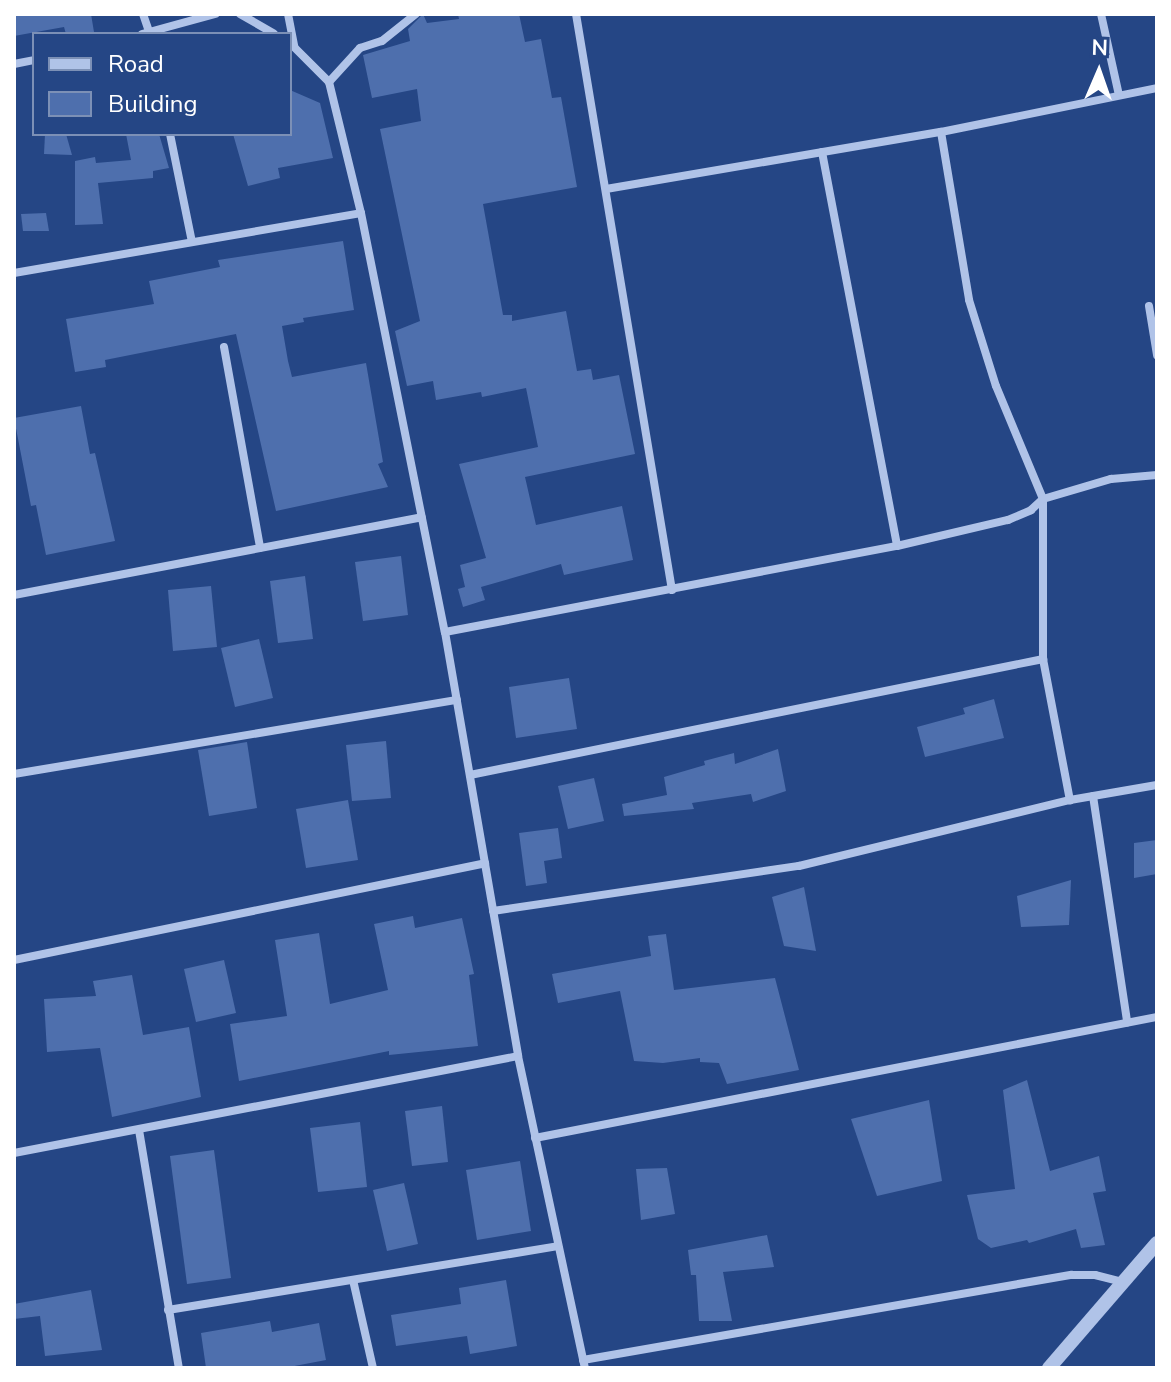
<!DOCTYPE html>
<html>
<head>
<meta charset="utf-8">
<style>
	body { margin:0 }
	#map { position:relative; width:1171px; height:1382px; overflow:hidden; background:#254685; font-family:"Nunito Sans",sans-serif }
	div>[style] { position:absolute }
	.building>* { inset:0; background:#4e6fad }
	.minor>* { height:8px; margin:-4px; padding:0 4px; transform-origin:4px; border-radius:4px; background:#b0c3e8 }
	.tertiary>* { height:14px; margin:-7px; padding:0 7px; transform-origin:7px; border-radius:7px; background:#b0c3e8 }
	span { translate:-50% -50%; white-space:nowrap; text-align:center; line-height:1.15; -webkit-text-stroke:6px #254685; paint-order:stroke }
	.frame { position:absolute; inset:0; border:16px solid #fff; pointer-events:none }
	.legend { position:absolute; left:32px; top:32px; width:260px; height:104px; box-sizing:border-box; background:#254685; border:2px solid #7c90b6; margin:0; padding:10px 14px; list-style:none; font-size:24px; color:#fff }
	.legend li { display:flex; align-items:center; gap:16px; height:40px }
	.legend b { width:40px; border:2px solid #7c90b6 }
	.north { position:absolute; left:1059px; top:32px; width:80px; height:80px; -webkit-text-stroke:6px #254685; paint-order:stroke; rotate:2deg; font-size:22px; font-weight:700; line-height:32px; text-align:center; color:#fff }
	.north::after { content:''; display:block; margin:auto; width:28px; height:36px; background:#fff; clip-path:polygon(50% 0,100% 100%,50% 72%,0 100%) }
</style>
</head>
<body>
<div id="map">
	<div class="building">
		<div style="clip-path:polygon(14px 14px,91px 14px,94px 32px,66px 34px,64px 27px,14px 36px)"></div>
		<div style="clip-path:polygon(423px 14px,427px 23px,459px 19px,458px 14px,519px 14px,525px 42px,541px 39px,552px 98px,561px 97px,577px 187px,483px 204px,503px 315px,512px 315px,512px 321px,566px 311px,577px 371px,591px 369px,593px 380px,619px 375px,635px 454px,525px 477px,536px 525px,622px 506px,633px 560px,564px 575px,561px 564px,481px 587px,485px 600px,463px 607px,458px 589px,465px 587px,460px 565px,486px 558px,459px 464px,538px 447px,526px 388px,482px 397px,481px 392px,436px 400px,433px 381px,407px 386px,395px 331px,420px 321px,380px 129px,421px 121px,417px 89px,372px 98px,363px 55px,410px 41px,408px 29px)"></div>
		<div style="clip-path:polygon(290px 90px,320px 103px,333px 158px,278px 168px,280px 178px,248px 186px,233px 134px,290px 134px)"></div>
		<div style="clip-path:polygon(45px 134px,66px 134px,72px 155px,44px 154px)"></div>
		<div style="clip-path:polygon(126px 134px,159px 134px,169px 168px,153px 171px,153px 178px,98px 183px,103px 224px,75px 225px,75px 161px,95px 157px,96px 163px,131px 160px)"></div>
		<div style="clip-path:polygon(46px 213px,49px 231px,23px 231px,21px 214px)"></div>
		<div style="clip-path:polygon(343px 241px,354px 310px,303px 318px,304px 322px,282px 326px,288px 361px,292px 377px,366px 363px,383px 462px,378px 464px,388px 487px,276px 511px,236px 334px,105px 360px,106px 367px,75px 372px,66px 319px,154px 304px,149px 281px,220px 267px,218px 260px)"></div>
		<div style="clip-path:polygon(81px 406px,90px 454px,95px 453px,115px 541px,46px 555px,36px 505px,31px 506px,14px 418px)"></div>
		<div style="clip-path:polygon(401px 556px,408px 615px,363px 621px,355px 562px)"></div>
		<div style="clip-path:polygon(305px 576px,313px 639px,278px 643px,270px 581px)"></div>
		<div style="clip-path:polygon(211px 586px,217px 647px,173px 651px,168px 590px)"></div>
		<div style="clip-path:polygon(259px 639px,273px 698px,235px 707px,221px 648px)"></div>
		<div style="clip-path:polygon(569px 678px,577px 729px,516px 738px,509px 687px)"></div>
		<div style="clip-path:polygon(994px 699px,1004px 738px,925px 757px,917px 727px,965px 714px,963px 708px)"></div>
		<div style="clip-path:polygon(386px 741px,391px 798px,352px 801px,346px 745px)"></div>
		<div style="clip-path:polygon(247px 742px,257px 808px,209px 816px,198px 750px)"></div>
		<div style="clip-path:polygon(778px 749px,786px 791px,753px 802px,751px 794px,692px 803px,694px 809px,624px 816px,622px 804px,667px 795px,664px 777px,705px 765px,704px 761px,734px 753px,735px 764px)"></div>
		<div style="clip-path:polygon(594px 778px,604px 821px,568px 829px,558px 786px)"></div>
		<div style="clip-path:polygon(348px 800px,358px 860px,306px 868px,296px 809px)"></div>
		<div style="clip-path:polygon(558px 828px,562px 858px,544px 861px,547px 883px,526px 886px,519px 833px)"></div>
		<div style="clip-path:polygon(1157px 840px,1157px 874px,1134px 878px,1134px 843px)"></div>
		<div style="clip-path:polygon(1071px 880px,1069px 925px,1021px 927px,1017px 896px)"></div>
		<div style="clip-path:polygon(804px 887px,816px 951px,784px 946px,772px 897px)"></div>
		<div style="clip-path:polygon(413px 916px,415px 928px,462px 918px,474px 974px,469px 975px,478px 1046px,389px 1055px,389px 1051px,239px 1081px,230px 1024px,287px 1016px,275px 940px,319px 933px,330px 1004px,388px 990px,374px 924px)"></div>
		<div style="clip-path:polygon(666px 934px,674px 990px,775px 978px,799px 1070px,727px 1084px,719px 1063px,700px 1062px,700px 1058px,663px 1063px,634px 1061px,620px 991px,558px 1003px,552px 974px,651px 956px,648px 936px)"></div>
		<div style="clip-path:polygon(224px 960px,236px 1013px,196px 1022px,184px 969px)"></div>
		<div style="clip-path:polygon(132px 975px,143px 1035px,189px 1027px,201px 1097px,112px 1117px,100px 1048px,47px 1052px,44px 999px,96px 996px,93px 981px)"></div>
		<div style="clip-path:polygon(1027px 1080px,1050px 1171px,1099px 1156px,1106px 1191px,1093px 1193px,1105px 1245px,1081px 1248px,1076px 1229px,1029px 1243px,1027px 1240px,991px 1248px,978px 1239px,967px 1195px,1015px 1189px,1003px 1090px)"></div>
		<div style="clip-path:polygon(929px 1100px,942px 1181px,877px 1196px,851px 1119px)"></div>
		<div style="clip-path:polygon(442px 1106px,448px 1162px,412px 1166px,405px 1111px)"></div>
		<div style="clip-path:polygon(360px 1122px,367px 1187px,318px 1192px,310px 1128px)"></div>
		<div style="clip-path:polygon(214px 1150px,231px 1278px,187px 1284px,170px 1156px)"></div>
		<div style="clip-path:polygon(520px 1161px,531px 1231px,477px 1240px,466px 1170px)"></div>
		<div style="clip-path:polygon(667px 1168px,675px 1214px,641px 1220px,636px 1169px)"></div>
		<div style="clip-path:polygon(404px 1183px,418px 1244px,387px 1251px,373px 1190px)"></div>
		<div style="clip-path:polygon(767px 1235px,774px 1267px,723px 1272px,732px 1321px,699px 1321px,696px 1275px,691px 1275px,688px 1250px)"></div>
		<div style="clip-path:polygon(506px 1280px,517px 1346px,470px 1354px,467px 1336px,396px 1346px,391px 1315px,461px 1304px,459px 1288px)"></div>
		<div style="clip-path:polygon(91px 1290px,102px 1350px,45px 1356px,40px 1316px,14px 1319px,14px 1304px)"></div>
		<div style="clip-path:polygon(270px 1321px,272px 1332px,319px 1323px,326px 1360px,284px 1368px,206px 1368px,201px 1333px)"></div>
	</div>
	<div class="minor">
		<div style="left:143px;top:14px;width:21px;rotate:71deg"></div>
		<div style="left:240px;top:14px;width:39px;rotate:30deg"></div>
		<div style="left:288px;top:14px;width:33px;rotate:79deg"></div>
		<div style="left:576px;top:14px;width:584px;rotate:80.54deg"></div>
		<div style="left:1101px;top:14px;width:83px;rotate:77.5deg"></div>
		<div style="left:142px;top:34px;width:76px;rotate:-15.3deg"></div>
		<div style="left:290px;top:43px;width:55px;rotate:45deg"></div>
		<div style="left:329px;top:82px;width:135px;rotate:76.3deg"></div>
		<div style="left:361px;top:213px;width:427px;rotate:78.7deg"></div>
		<div style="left:445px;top:632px;width:430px;rotate:80.2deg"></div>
		<div style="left:518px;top:1056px;width:319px;rotate:77.9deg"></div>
		<div style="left:14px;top:64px;width:20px;rotate:-11deg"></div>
		<div style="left:329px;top:82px;width:46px;rotate:-47.6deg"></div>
		<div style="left:360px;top:48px;width:23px;rotate:-18deg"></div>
		<div style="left:382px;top:41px;width:43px;rotate:-38.5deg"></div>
		<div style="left:941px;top:132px;width:170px;rotate:80.5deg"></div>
		<div style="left:969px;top:300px;width:90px;rotate:72.6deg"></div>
		<div style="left:996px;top:386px;width:122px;rotate:67.4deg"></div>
		<div style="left:1043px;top:499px;width:160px;rotate:90deg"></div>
		<div style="left:1043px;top:659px;width:144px;rotate:79.2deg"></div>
		<div style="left:170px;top:134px;width:110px;rotate:78.5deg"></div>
		<div style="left:822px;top:152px;width:401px;rotate:79.2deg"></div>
		<div style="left:606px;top:189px;width:340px;rotate:-9.7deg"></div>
		<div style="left:941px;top:132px;width:220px;rotate:-11.5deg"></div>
		<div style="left:14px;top:273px;width:352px;rotate:-9.8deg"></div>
		<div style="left:1149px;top:306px;width:50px;rotate:80.7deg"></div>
		<div style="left:224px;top:347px;width:204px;rotate:79.8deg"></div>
		<div style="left:14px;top:595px;width:415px;rotate:-10.8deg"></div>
		<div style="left:445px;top:632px;width:460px;rotate:-10.8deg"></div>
		<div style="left:897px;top:546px;width:114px;rotate:-13.2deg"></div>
		<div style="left:1008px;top:520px;width:25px;rotate:-23deg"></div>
		<div style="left:1031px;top:510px;width:16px;rotate:-43deg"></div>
		<div style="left:1043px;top:499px;width:71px;rotate:-16.4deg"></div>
		<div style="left:1111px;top:479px;width:46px;rotate:-5deg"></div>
		<div style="left:14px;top:774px;width:449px;rotate:-9.5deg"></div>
		<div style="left:470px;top:775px;width:585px;rotate:-11.44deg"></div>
		<div style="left:1093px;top:796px;width:229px;rotate:81.4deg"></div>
		<div style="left:493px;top:911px;width:309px;rotate:-8.4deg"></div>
		<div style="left:799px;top:866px;width:279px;rotate:-13.7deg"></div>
		<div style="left:1070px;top:800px;width:88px;rotate:-9.8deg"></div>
		<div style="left:14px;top:960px;width:481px;rotate:-11.6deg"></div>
		<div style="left:139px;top:1130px;width:241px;rotate:80.5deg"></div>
		<div style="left:535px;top:1138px;width:634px;rotate:-11.01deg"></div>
		<div style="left:14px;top:1153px;width:513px;rotate:-10.89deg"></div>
		<div style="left:353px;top:1280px;width:90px;rotate:77.2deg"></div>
		<div style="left:168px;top:1310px;width:395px;rotate:-9.3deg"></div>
		<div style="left:583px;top:1360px;width:496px;rotate:-9.9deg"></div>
		<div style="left:1072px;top:1275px;width:23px"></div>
		<div style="left:1095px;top:1275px;width:29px;rotate:14deg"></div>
	</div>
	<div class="tertiary">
		<div style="left:1049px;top:1368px;width:165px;rotate:-49.2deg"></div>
	</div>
	<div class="frame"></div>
	<ul class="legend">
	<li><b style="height:10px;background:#b0c3e8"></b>Road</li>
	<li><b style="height:22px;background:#4e6fad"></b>Building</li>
	</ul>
	<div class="north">N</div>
</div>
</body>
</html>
